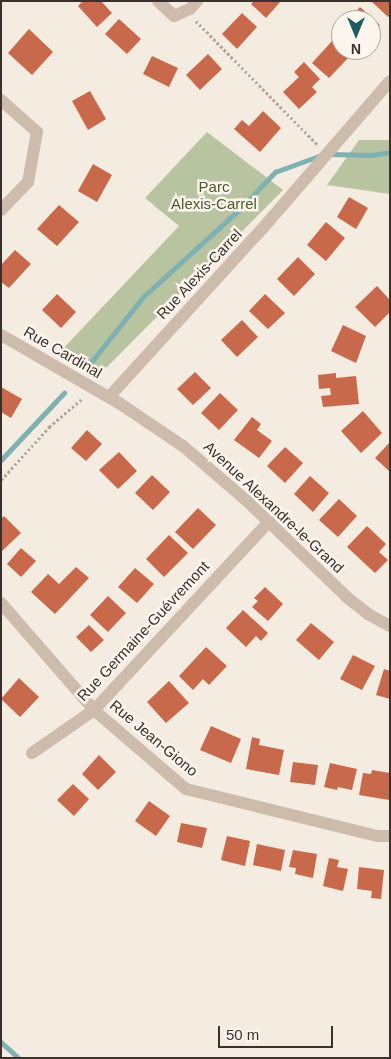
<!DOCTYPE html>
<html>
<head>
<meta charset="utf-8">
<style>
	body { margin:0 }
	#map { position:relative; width:391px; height:1059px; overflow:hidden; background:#f4ebe1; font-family:Helvetica,sans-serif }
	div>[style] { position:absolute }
	.green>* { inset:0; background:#b8c4a0 }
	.stream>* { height:4.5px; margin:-2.25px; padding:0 2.25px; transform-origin:2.25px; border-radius:2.25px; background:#7fb0b2 }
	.building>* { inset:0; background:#c8694b }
	.path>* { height:2.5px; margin-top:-1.25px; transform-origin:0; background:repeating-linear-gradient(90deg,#b9a596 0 2.5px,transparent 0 5px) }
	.minor>* { height:12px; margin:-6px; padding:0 6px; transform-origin:6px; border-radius:6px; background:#cdbbac }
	span { translate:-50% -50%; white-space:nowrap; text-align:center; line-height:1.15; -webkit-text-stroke:5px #fbf5ee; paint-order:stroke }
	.park-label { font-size:15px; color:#4a5a2e }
	.street-label { font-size:15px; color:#3b302b }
	.frame { position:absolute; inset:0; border:2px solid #3b302b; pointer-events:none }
	.north { position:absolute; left:331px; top:10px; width:50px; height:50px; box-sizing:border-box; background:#fbf5ee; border:1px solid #aea6a0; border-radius:50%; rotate:180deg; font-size:14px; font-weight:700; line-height:20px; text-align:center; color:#3b302b }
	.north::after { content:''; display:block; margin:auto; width:18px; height:22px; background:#1f5a5e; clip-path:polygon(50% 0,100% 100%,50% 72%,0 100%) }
	.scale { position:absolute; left:218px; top:1026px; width:115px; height:22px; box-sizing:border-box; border:2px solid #3b302b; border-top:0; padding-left:6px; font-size:15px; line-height:18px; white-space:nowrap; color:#3b302b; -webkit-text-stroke:4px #fbf5ee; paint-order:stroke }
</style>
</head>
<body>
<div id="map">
	<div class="green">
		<div style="clip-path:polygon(207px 132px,283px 190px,100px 374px,58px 354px,179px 226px,145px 198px)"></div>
		<div style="clip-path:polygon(359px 140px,390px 140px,390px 194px,327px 185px)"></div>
	</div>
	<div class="stream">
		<div style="left:331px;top:154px;width:41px;rotate:1.4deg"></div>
		<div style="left:372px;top:155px;width:18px;rotate:-9deg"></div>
		<div style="left:89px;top:365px;width:87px;rotate:-51.5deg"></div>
		<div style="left:143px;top:297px;width:132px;rotate:-42.2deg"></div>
		<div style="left:241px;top:208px;width:50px;rotate:-46.6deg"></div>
		<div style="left:275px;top:172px;width:47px;rotate:-20deg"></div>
		<div style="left:1px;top:460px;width:92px;rotate:-46.8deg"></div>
		<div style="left:1px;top:1042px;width:24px;rotate:42deg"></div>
	</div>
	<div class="building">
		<div style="clip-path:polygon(83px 1px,101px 1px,112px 13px,97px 27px,78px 6px)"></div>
		<div style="clip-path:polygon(254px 1px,281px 1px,266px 18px,251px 4px)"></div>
		<div style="clip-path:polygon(371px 1px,390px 1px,390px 15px,388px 17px)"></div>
		<div style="clip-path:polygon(360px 7px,380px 25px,371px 36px,371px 20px,341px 20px,345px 16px,349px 19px)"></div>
		<div style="clip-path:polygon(242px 13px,257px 27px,237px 49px,222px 34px)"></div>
		<div style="clip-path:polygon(119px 19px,141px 39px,127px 54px,105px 34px)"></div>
		<div style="clip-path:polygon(29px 29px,53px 52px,32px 75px,8px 53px)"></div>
		<div style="clip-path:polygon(333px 40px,350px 56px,329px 78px,312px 63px)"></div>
		<div style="clip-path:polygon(208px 54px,222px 69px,200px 90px,186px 75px)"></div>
		<div style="clip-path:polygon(152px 56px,178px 68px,169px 87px,143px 74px)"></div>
		<div style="clip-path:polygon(304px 62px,320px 79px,312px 87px,317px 92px,299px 109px,283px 92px,299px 77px,294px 72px)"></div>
		<div style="clip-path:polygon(90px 91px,106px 119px,88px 130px,72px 101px)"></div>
		<div style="clip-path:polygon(263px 111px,281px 128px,260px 152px,234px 129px,242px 120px,249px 126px)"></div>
		<div style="clip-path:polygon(93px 164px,112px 175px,97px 202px,78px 191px)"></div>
		<div style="clip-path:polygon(349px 197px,368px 208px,356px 229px,337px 217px)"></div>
		<div style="clip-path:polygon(59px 205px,79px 222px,57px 246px,37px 229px)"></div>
		<div style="clip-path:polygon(326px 222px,345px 238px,326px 261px,307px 245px)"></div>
		<div style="clip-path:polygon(15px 250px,31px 264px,9px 288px,1px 282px,1px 265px)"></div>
		<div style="clip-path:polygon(298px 257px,315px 274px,294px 296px,277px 279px)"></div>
		<div style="clip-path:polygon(377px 286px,390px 300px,390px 312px,375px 327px,355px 307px)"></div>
		<div style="clip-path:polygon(57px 294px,76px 312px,61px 328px,42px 310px)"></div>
		<div style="clip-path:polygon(265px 294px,285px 313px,268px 329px,249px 311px)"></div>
		<div style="clip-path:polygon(242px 320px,258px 337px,237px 357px,221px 340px)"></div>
		<div style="clip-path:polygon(343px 325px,366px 336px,356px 363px,331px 351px)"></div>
		<div style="clip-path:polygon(195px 372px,211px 388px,193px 405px,177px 389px)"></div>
		<div style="clip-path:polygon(336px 373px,336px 378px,356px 376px,359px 404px,323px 407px,321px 396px,331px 395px,330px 388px,319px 389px,318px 375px)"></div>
		<div style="clip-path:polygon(1px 387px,22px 399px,11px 418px,1px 412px)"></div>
		<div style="clip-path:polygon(220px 393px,238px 410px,219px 430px,201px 413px)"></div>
		<div style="clip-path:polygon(363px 411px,382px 433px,361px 453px,341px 431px)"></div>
		<div style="clip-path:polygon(252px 417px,261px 424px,257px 430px,272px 441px,259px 458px,234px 440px)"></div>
		<div style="clip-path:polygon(87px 430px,102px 444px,86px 461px,71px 448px)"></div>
		<div style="clip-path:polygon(390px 442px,390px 472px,375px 458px)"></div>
		<div style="clip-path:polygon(285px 447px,303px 463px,285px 483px,267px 466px)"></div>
		<div style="clip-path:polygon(119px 452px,137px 471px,118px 489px,99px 470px)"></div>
		<div style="clip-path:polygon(152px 475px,170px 492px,153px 510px,135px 493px)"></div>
		<div style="clip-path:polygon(310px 476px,329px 493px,313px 512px,294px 494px)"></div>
		<div style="clip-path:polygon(339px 499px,357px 516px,338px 537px,319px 520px)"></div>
		<div style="clip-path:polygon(198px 508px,216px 525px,193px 549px,175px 532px)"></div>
		<div style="clip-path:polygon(4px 516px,21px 533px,1px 552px,1px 519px)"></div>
		<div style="clip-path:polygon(367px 526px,386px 544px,379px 552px,388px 560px,375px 573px,347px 547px)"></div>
		<div style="clip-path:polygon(169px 535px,188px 553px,164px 577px,146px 559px)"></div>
		<div style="clip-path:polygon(21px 548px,36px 561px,21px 577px,7px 564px)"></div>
		<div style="clip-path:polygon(76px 567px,89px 578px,55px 614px,31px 592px,48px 574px,59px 584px)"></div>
		<div style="clip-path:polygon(135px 568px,154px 584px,137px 603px,118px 587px)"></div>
		<div style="clip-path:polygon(265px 587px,283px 604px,268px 621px,252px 607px,258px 601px,254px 598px)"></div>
		<div style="clip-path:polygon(108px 596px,126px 613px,108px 632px,90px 615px)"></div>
		<div style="clip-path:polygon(243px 610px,268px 633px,261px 641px,256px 636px,246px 647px,226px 628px)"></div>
		<div style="clip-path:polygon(311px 623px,334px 642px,319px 660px,296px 640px)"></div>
		<div style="clip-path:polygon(89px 625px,104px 640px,91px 652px,76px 637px)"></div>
		<div style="clip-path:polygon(206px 647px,227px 666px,209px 685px,203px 679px,193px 690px,179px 676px)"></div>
		<div style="clip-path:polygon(353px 655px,375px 666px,362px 690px,340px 679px)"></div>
		<div style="clip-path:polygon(384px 669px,390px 671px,390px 699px,376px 695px)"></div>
		<div style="clip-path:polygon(19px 678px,39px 697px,20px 717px,1px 699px)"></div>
		<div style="clip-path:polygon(169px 681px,189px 703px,166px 723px,147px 702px)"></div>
		<div style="clip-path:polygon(211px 726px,241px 739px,231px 763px,200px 750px)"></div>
		<div style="clip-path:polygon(252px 737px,260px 739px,259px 745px,284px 750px,279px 775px,246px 769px)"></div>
		<div style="clip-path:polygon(99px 755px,116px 772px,98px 790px,82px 774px)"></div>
		<div style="clip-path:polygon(293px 762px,318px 765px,315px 785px,290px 782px)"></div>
		<div style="clip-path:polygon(330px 763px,357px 769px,352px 790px,338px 787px,337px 790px,324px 787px)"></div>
		<div style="clip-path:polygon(372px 770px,390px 773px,389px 800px,359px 795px,363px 773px,371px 774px)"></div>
		<div style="clip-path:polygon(73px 784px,89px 799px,74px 816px,57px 800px)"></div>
		<div style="clip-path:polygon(149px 801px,170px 816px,156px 836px,135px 821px)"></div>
		<div style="clip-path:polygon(181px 823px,207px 828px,202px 848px,177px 842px)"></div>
		<div style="clip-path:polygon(227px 836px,250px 841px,245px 866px,221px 860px)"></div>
		<div style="clip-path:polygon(257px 844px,285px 850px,281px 871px,253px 865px)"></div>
		<div style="clip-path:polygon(293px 850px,317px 854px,313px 878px,295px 874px,296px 868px,289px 867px)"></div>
		<div style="clip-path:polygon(329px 858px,339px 860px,337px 867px,348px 869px,343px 891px,323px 886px)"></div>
		<div style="clip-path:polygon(359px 867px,384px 870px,381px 899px,371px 898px,372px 891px,357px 889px)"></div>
	</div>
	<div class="path">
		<div style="left:196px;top:21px;width:174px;rotate:45.5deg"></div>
		<div style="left:1px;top:480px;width:72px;rotate:-47.8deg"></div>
		<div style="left:49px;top:427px;width:45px;rotate:-40.5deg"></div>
	</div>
	<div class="minor">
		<div style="left:158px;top:1px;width:22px;rotate:43deg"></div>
		<div style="left:174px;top:16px;width:17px;rotate:-24deg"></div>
		<div style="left:190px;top:9px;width:11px;rotate:-49deg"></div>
		<div style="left:1px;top:100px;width:48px;rotate:41.6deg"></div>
		<div style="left:37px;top:132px;width:51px;rotate:100.2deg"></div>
		<div style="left:28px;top:182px;width:39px;rotate:134deg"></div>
		<div style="left:1px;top:335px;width:136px;rotate:30deg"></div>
		<div style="left:119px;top:403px;width:77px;rotate:33.9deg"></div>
		<div style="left:183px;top:446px;width:84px;rotate:40.7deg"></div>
		<div style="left:247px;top:501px;width:141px;rotate:43.9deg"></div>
		<div style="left:349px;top:599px;width:24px;rotate:38deg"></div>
		<div style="left:368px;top:614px;width:25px;rotate:29deg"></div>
		<div style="left:109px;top:397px;width:229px;rotate:-47.7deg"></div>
		<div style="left:263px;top:228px;width:194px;rotate:-49.2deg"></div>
		<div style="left:1px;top:603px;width:142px;rotate:49deg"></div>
		<div style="left:94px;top:710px;width:121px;rotate:40.7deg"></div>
		<div style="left:186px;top:789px;width:198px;rotate:13.8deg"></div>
		<div style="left:378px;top:836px;width:12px"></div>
		<div style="left:32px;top:753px;width:75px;rotate:-34.7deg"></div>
		<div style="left:94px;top:710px;width:257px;rotate:-47.1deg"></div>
	</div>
	<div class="park-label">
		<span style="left:214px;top:195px">Parc<br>Alexis-Carrel</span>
	</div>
	<div class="street-label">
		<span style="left:199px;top:274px;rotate:-47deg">Rue Alexis-Carrel</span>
		<span style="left:63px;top:352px;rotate:30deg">Rue Cardinal</span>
		<span style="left:274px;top:507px;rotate:43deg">Avenue Alexandre-le-Grand</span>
		<span style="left:143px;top:631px;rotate:-47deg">Rue Germaine-Guévremont</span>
		<span style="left:154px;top:738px;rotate:40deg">Rue Jean-Giono</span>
	</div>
	<div class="frame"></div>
	<div class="north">N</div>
	<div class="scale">50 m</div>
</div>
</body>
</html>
